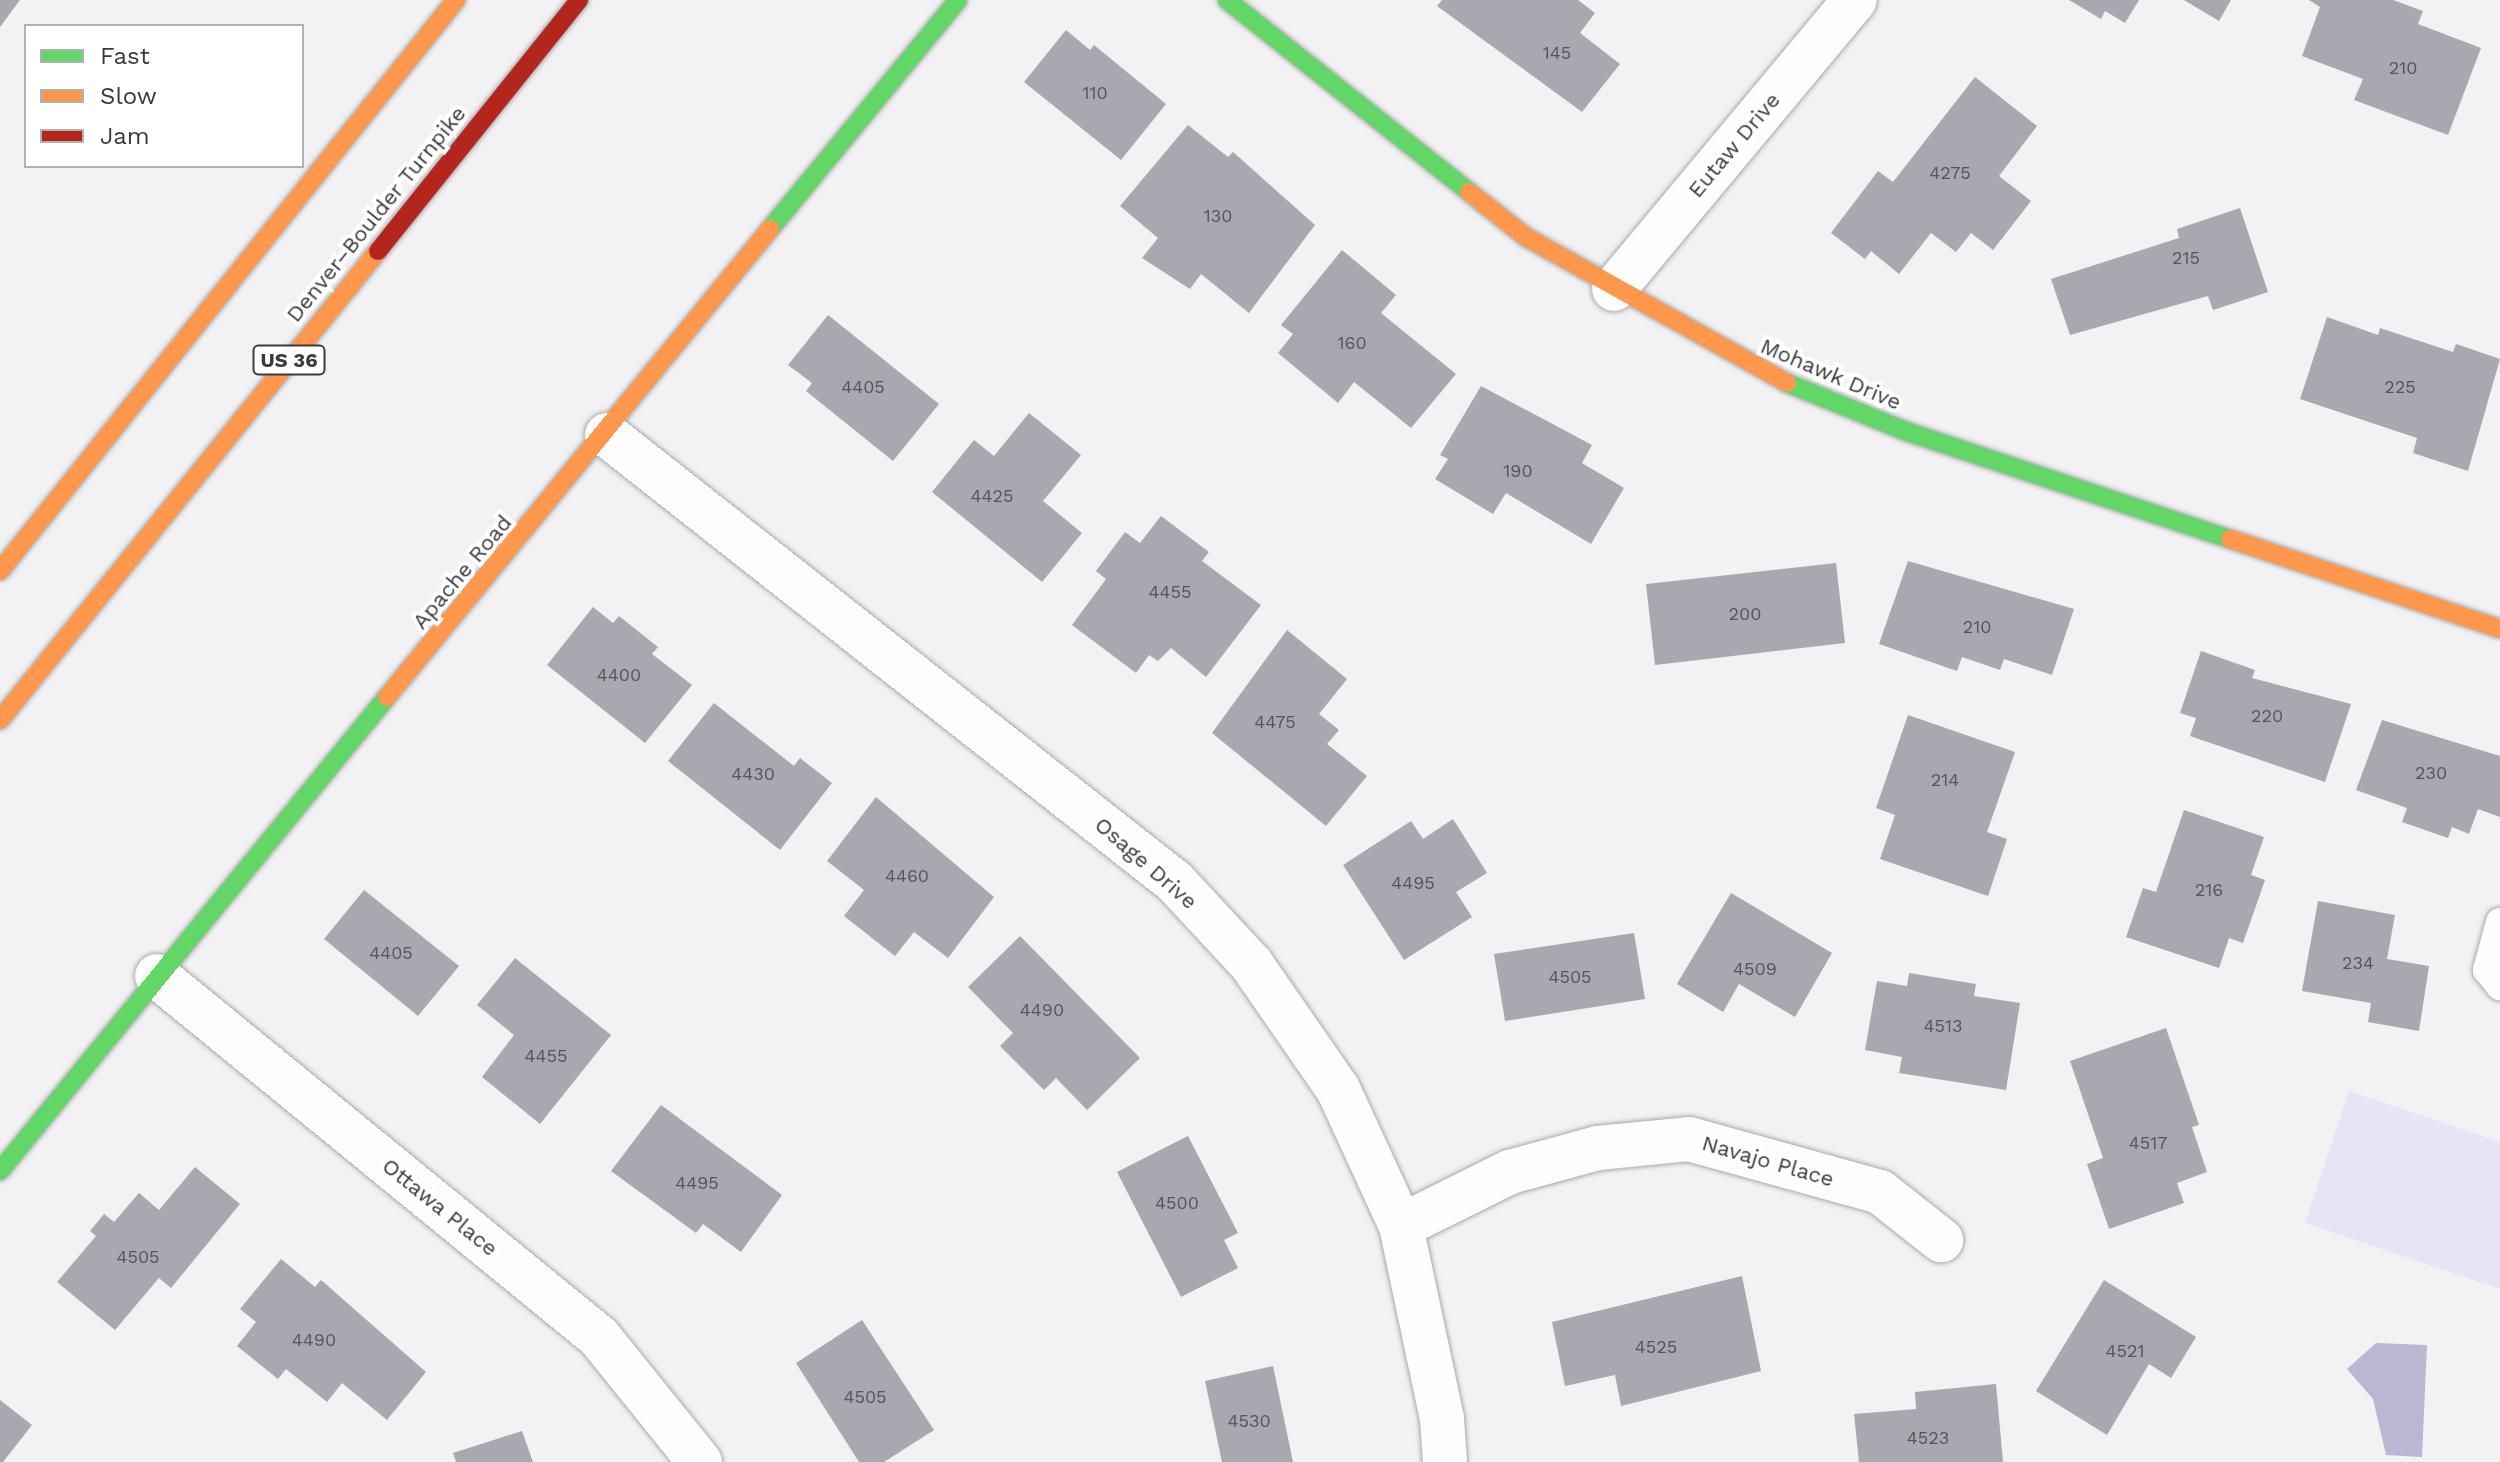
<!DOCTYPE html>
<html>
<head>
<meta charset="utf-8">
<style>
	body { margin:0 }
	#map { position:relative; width:2500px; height:1462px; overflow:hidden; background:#f2f1f3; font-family:"Work Sans",sans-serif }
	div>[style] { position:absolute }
	.green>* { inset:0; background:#e8e4f8 }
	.water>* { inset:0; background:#bbb6d3 }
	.building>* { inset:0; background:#a9a7af }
	.roads { filter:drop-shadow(0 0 2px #aaaaab) drop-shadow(0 0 2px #aaaaab) }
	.lane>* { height:28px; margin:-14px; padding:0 14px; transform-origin:14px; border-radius:14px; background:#fdfdfd }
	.street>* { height:44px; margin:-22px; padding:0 22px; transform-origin:22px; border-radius:22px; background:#fdfdfd }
	.fast>* { height:18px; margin:-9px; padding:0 9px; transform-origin:9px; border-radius:9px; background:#63d668 }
	.slow>* { height:18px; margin:-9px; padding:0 9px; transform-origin:9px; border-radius:9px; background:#ff974d }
	.jam>* { height:18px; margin:-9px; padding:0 9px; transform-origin:9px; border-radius:9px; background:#b3261e }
	span { translate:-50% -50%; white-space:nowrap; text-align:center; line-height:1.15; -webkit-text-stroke:8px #fff; paint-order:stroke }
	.number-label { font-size:18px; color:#565659 }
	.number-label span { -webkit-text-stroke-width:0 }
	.shield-label span { padding:2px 6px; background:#fff; border:2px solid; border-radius:6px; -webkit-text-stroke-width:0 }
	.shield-label { font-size:20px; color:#3b3b3c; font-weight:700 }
	.street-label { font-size:22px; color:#3b3b3c }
	.legend { position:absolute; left:24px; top:24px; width:280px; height:144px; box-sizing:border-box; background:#fff; border:2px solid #b1b1b1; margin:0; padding:10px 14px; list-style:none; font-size:24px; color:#3b3b3c }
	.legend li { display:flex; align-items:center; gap:16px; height:40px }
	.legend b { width:40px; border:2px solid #b1b1b1 }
</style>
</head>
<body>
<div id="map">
	<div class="green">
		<div style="clip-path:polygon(2349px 1091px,2500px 1142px,2500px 1289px,2305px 1223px)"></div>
	</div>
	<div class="water">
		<div style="clip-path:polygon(2376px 1343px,2427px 1345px,2422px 1457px,2386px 1455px,2373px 1399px,2347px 1369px)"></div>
	</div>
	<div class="building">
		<div style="clip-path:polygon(0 0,20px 0,0 27px)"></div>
		<div style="clip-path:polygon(1442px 0,1578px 0,1595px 13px,1580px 33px,1620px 64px,1582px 112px,1437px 6px)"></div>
		<div style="clip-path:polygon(2069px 0,2139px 0,2125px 23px,2105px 11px,2101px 19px)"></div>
		<div style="clip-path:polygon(2184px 0,2231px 0,2219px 21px)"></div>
		<div style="clip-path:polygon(2309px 0,2393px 0,2423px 11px,2418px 24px,2481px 48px,2448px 135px,2354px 100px,2363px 79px,2302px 56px,2320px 7px)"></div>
		<div style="clip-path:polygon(1066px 30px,1090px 50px,1094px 45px,1166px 104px,1121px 160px,1024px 82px)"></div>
		<div style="clip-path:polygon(1975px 77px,2037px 126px,1999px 176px,2031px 201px,1993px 250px,1971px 233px,1956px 252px,1931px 233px,1899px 274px,1871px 251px,1865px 259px,1831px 233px,1878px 171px,1893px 182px)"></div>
		<div style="clip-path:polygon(1188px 125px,1228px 157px,1233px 152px,1315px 225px,1249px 313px,1201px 274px,1190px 289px,1142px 258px,1158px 238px,1120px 206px)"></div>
		<div style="clip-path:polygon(2240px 208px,2268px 292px,2213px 310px,2208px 296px,2070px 335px,2051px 279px,2179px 238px,2177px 229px)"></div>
		<div style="clip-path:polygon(1342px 250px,1396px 295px,1381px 313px,1456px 374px,1411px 428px,1354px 382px,1338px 403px,1278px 353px,1293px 334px,1281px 325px)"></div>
		<div style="clip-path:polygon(828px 315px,939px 404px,893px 461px,806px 391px,812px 383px,788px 365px)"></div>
		<div style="clip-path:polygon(2327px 317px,2378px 335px,2380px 328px,2453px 352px,2456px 344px,2500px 359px,2468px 471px,2413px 453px,2417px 438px,2300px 399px)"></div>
		<div style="clip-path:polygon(1481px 386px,1592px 445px,1582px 463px,1624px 488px,1591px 544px,1506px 493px,1493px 514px,1435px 479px,1448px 459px,1440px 455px)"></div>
		<div style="clip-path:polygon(1029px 413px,1081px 455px,1043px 501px,1082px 533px,1042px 582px,932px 492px,974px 440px,994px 456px)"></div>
		<div style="clip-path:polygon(1161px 516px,1209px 552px,1202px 561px,1261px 605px,1206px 677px,1171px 648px,1158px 661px,1149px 655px,1136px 673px,1072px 625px,1106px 579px,1096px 571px,1125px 532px,1140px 543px)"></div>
		<div style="clip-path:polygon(1908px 561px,2074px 609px,2052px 675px,2004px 659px,2000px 670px,1962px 657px,1957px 671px,1879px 644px)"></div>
		<div style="clip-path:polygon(1836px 563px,1845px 643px,1655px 665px,1646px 584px)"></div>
		<div style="clip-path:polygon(593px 607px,613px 623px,619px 616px,658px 647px,652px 654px,692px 685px,645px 743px,547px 665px)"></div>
		<div style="clip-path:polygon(1287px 630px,1347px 679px,1319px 714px,1339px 730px,1327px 744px,1367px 776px,1326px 826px,1212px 733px)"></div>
		<div style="clip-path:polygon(2201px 651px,2255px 670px,2252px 678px,2351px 704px,2325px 782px,2190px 736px,2196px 718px,2180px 713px)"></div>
		<div style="clip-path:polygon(714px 703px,794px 766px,800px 758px,832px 783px,780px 850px,668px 761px)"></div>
		<div style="clip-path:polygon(1908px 715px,2015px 752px,1987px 832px,2007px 839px,1988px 896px,1880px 859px,1895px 815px,1876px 808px)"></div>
		<div style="clip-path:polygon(2382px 720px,2500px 756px,2500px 817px,2478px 809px,2469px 834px,2452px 827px,2448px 838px,2402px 822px,2407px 808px,2356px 790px)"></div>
		<div style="clip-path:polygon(876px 797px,994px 897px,948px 958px,914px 932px,895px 956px,844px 916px,864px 890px,827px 861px)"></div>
		<div style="clip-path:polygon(2184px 810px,2264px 837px,2251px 875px,2265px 880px,2243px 943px,2229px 938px,2219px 968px,2126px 937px,2143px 888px,2156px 892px)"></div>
		<div style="clip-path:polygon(1453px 819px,1487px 873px,1456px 892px,1472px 917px,1404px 960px,1343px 865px,1411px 821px,1423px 839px)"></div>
		<div style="clip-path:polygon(364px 890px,459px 966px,418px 1016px,324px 939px)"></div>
		<div style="clip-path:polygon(1731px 893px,1832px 953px,1795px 1017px,1739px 984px,1723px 1012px,1677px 984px)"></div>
		<div style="clip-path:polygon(2318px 901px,2395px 915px,2387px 959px,2429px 966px,2419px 1031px,2368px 1022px,2371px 1003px,2302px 991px)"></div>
		<div style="clip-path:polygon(1634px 933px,1645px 999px,1505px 1021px,1494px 954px)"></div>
		<div style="clip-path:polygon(1020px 936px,1140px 1058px,1087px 1110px,1056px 1078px,1044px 1090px,1000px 1046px,1013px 1033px,968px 987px)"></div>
		<div style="clip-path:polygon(515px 958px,611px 1035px,540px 1124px,482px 1077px,514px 1035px,477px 1005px)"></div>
		<div style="clip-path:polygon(1909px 973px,1976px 984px,1974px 996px,2020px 1003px,2006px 1090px,1899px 1073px,1902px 1057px,1865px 1050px,1877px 981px,1907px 986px)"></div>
		<div style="clip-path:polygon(2166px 1028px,2199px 1125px,2192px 1127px,2207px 1172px,2177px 1183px,2184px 1203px,2109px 1229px,2087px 1164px,2103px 1158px,2070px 1061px)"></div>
		<div style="clip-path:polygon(661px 1105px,782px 1195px,741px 1252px,703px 1224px,696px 1233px,611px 1171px)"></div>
		<div style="clip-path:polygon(1188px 1136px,1238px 1233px,1224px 1240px,1238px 1268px,1181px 1297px,1117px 1172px)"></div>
		<div style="clip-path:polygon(195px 1167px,240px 1204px,171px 1288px,159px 1278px,115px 1330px,57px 1282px,96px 1236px,90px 1231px,104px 1214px,114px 1222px,139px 1193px,159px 1210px)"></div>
		<div style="clip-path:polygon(281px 1259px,315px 1287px,321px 1280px,426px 1372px,387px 1420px,342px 1383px,327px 1402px,286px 1369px,278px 1379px,237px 1346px,256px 1322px,240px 1309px)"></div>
		<div style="clip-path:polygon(1742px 1276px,1761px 1371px,1621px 1406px,1615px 1375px,1565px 1386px,1552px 1322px)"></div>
		<div style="clip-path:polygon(2104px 1280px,2196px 1337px,2171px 1378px,2149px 1364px,2107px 1435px,2036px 1391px)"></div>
		<div style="clip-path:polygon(862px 1320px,934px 1430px,884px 1462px,859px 1462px,796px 1363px)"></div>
		<div style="clip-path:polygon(1273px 1366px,1293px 1462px,1222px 1462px,1205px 1381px)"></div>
		<div style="clip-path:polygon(1996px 1384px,2003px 1462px,1859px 1462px,1854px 1414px,1916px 1409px,1915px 1392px)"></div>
		<div style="clip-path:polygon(0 1400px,32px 1425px,3px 1462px,0 1462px)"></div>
		<div style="clip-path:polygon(522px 1431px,533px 1462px,456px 1462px,453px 1453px)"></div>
	</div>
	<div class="roads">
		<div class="lane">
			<div style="left:2500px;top:922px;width:50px;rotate:105.2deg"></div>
			<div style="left:2487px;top:970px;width:21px;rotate:51deg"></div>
		</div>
		<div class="street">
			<div style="left:1614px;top:289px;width:376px;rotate:-50.2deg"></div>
			<div style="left:607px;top:435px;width:723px;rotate:38.2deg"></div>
			<div style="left:1175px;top:882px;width:113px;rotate:47.1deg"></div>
			<div style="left:1252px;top:965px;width:151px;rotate:55.3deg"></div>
			<div style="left:1338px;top:1089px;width:151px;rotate:65.3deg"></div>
			<div style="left:1401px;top:1226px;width:197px;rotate:78deg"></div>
			<div style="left:1442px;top:1419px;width:43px;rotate:86deg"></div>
			<div style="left:157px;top:976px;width:571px;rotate:39.24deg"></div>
			<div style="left:599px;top:1337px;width:161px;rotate:51.1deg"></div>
			<div style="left:1401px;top:1226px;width:122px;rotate:-26.4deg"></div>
			<div style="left:1510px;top:1172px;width:91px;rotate:-15.3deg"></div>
			<div style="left:1598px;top:1148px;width:91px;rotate:-5.6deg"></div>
			<div style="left:1689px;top:1139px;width:198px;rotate:15.5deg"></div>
			<div style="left:1880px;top:1192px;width:78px;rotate:38.2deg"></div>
		</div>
		<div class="fast">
			<div style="left:1227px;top:0;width:309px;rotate:38.4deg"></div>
			<div style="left:770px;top:229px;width:296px;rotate:-50.6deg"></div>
			<div style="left:1787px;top:383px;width:127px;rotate:22.1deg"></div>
			<div style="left:1905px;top:431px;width:342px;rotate:18.4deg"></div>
			<div style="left:0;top:1171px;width:612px;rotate:-50.77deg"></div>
		</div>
		<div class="slow">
			<div style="left:1469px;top:192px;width:73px;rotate:38.3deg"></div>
			<div style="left:1526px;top:237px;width:299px;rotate:29.2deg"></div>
			<div style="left:2230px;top:539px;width:285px;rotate:18.4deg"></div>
			<div style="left:0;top:571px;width:731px;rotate:-51.39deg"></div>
			<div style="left:387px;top:697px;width:605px;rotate:-50.7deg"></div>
			<div style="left:0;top:720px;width:602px;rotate:-51.13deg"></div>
		</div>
		<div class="jam">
			<div style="left:378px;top:251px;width:322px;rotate:-51.3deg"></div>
		</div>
	</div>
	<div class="number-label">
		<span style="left:1557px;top:53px">145</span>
		<span style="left:2403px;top:68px">210</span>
		<span style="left:1095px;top:93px">110</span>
		<span style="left:1950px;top:173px">4275</span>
		<span style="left:1218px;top:216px">130</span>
		<span style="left:2186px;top:258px">215</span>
		<span style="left:1352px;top:343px">160</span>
		<span style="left:863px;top:387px">4405</span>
		<span style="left:2400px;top:387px">225</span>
		<span style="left:1518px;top:471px">190</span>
		<span style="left:992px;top:496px">4425</span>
		<span style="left:1170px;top:592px">4455</span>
		<span style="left:1745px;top:614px">200</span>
		<span style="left:1977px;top:627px">210</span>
		<span style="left:619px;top:675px">4400</span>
		<span style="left:2267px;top:716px">220</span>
		<span style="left:1275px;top:722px">4475</span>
		<span style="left:2431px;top:773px">230</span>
		<span style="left:753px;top:774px">4430</span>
		<span style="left:1945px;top:780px">214</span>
		<span style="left:907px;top:876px">4460</span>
		<span style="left:1413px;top:883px">4495</span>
		<span style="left:2209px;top:890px">216</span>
		<span style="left:391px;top:953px">4405</span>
		<span style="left:2358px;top:963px">234</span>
		<span style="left:1755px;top:969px">4509</span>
		<span style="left:1570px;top:977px">4505</span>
		<span style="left:1042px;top:1010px">4490</span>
		<span style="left:1943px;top:1026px">4513</span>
		<span style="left:546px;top:1056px">4455</span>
		<span style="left:2148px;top:1143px">4517</span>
		<span style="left:697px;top:1183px">4495</span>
		<span style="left:1177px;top:1203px">4500</span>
		<span style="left:138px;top:1257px">4505</span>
		<span style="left:314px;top:1340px">4490</span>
		<span style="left:1656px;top:1347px">4525</span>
		<span style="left:2125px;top:1351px">4521</span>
		<span style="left:865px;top:1397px">4505</span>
		<span style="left:1249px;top:1421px">4530</span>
		<span style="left:1928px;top:1438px">4523</span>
	</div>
	<div class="shield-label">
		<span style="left:289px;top:360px">US 36</span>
	</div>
	<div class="street-label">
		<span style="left:1734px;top:145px;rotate:-50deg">Eutaw Drive</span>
		<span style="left:376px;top:214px;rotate:-51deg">Denver–Boulder Turnpike</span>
		<span style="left:1831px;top:374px;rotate:23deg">Mohawk Drive</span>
		<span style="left:462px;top:572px;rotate:-50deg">Apache Road</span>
		<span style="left:1146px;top:863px;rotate:41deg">Osage Drive</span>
		<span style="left:1768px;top:1161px;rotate:16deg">Navajo Place</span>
		<span style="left:440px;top:1207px;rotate:39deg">Ottawa Place</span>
	</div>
	<ul class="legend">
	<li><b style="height:10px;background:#63d668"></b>Fast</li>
	<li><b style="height:10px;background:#ff974d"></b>Slow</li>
	<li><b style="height:10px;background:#b3261e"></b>Jam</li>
	</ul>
</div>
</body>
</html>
